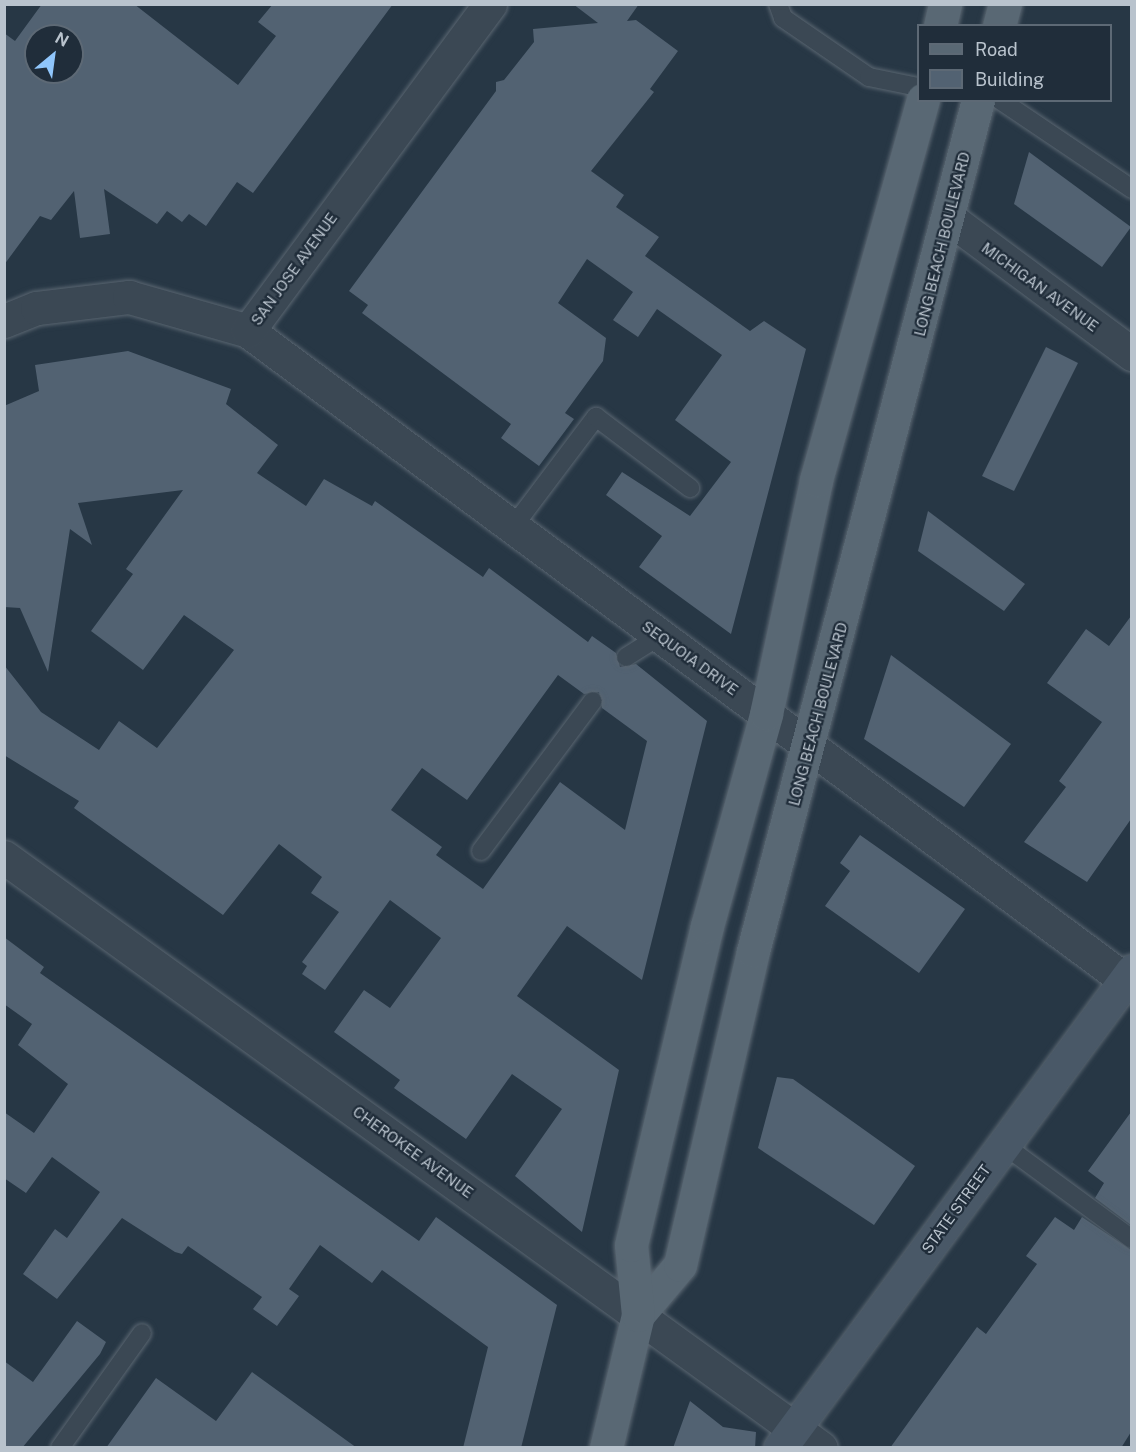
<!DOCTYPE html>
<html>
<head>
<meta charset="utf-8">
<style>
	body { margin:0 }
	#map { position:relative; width:1136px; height:1452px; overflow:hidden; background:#273745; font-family:"Public Sans",sans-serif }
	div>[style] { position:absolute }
	.building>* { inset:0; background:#526272 }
	.roads { filter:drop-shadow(0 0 2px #5a6671) drop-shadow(0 0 2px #5a6671) }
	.lane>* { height:18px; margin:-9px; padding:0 9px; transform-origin:9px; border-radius:9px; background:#3b4854 }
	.street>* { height:33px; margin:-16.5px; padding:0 16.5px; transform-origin:16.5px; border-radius:16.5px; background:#3b4854 }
	.secondary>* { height:33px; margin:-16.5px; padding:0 16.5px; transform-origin:16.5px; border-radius:16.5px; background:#495867 }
	.primary>* { height:33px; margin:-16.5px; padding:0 16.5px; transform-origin:16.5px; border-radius:16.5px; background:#596874 }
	span { translate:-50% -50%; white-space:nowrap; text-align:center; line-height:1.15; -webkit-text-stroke:4.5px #202d3a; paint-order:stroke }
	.street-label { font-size:15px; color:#b9c3cd }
	.frame { position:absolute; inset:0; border:6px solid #b9c3cd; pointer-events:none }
	.legend { position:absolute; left:917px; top:24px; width:195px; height:78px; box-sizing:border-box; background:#202d3a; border:2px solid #5d6975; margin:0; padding:8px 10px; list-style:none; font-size:18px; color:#b9c3cd }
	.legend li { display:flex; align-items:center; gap:12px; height:30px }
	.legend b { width:30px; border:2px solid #5d6975 }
	.north { position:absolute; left:24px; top:24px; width:60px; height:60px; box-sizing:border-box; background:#202d3a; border:2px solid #5d6975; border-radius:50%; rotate:29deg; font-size:16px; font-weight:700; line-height:24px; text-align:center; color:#b9c3cd }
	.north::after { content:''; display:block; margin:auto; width:21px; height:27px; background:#90c6fb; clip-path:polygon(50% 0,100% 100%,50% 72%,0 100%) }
</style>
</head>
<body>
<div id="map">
	<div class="building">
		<div style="clip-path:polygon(evenodd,42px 4px,134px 4px,238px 85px,276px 36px,258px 22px,273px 4px,393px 4px,253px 193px,237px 182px,206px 226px,189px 214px,182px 222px,167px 211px,157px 224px,104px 189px,110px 234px,80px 238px,74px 191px,51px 220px,40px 216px,4px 265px,4px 33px,15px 41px,42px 4px,36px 36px,72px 36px,72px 72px,36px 72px,36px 36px)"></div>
		<div style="clip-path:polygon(573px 4px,639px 4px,627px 21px,636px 20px,678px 51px,650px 89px,654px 92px,591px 171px,624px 195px,616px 207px,659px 237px,645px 256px,750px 331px,764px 321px,806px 349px,731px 634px,639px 567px,662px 536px,606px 495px,622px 472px,690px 516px,731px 462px,675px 420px,722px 355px,657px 309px,638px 337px,613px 320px,633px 292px,587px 259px,558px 303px,606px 338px,603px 361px,565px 413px,574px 419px,539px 466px,501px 438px,511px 424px,362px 313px,368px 305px,349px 291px,496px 91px,496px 82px,504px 80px,534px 42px,533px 29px,598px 23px)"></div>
		<div style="clip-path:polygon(1029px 152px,1131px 227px,1102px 267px,1014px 204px)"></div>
		<div style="clip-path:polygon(1046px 347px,1078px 363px,1014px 491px,982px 476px)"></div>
		<div style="clip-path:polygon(evenodd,128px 351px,231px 389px,226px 404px,278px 445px,257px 473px,306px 506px,324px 479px,372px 506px,375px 501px,483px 577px,489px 568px,588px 642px,592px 636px,616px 653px,620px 667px,636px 664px,707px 721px,642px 980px,567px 926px,517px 996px,619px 1070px,582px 1232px,515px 1176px,562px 1109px,512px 1074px,466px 1139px,394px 1088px,400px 1080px,334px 1032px,364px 990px,390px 1008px,441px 938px,390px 900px,325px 990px,302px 974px,307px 966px,302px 962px,339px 912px,311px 893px,322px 877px,279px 844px,223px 915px,74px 808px,79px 801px,4px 755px,4px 665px,41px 712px,99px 750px,119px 721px,157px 748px,234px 650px,184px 615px,143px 670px,91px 631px,133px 574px,126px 569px,183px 490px,78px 503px,92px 545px,70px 529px,48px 672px,20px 608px,4px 607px,4px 406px,39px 391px,35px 365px,128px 351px,558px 675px,584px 694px,599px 692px,602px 708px,647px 741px,625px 830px,560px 782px,483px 889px,436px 855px,442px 847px,391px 810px,422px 768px,467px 800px,558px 675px)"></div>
		<div style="clip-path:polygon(928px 511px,1025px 584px,1004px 611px,918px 551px)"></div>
		<div style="clip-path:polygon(1131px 616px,1131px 819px,1087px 882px,1024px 842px,1066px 787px,1059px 781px,1102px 722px,1047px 683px,1086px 629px,1109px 646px)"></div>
		<div style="clip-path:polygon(891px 655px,1011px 744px,964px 807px,864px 739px)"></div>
		<div style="clip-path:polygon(860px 835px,965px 909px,919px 973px,825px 906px,850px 871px,840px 863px)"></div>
		<div style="clip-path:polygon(4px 937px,44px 967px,40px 973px,419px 1241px,436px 1217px,557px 1305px,521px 1448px,463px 1448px,488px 1347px,382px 1270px,372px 1283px,320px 1245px,289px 1289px,299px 1296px,277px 1326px,253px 1309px,262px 1297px,188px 1246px,182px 1254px,175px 1252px,122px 1218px,57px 1299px,23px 1274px,55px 1229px,67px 1238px,100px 1192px,52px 1157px,26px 1193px,4px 1178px,4px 1112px,34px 1133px,68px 1084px,18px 1045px,32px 1024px,4px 1004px)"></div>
		<div style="clip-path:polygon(777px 1077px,793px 1079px,915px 1166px,874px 1225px,758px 1148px)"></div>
		<div style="clip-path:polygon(1131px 1112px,1131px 1225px,1095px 1198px,1104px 1183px,1088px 1171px)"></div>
		<div style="clip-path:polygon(1055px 1217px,1074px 1230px,1082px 1217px,1131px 1250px,1131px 1432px,1121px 1448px,890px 1448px,977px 1327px,986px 1334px,1037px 1264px,1026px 1256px)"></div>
		<div style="clip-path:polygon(77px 1321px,106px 1342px,100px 1354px,22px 1448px,4px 1448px,4px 1361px,33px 1382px)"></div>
		<div style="clip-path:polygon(252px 1372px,357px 1448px,106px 1448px,156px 1378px,216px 1421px)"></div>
		<div style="clip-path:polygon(690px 1401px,723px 1427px,756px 1432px,755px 1448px,673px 1448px)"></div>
	</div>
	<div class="roads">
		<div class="lane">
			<div style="left:778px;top:4px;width:15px;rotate:70deg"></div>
			<div style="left:783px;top:18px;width:104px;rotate:34.5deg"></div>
			<div style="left:869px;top:77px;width:50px;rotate:11.5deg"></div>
			<div style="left:1000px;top:100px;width:159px;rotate:34deg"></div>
			<div style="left:513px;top:527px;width:138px;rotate:-53deg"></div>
			<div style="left:596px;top:417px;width:118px;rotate:37.1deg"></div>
			<div style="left:626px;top:657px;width:40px;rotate:-32deg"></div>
			<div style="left:481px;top:851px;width:187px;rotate:-53.3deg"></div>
			<div style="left:1004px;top:1145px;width:159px;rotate:36.3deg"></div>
			<div style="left:60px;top:1448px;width:141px;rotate:-54.5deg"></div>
		</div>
		<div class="street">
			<div style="left:950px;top:219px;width:227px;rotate:36.6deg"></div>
			<div style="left:4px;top:321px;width:35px;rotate:-22deg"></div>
			<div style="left:37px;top:308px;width:93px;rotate:-6.8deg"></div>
			<div style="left:129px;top:297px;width:124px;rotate:15.9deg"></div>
			<div style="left:248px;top:331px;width:1100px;rotate:36.49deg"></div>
			<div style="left:248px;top:331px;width:407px;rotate:-53.5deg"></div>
			<div style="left:4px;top:857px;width:1008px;rotate:35.88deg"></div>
		</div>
		<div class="secondary">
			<div style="left:780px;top:1448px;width:593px;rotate:-53.57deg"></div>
		</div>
		<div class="primary">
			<div style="left:940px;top:26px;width:23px;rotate:-77deg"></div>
			<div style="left:999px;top:26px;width:23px;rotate:-75deg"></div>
			<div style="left:638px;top:1315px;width:65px;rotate:-50deg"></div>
			<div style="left:680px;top:1265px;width:322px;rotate:-76.9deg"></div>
			<div style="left:753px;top:951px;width:880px;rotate:-75.19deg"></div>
			<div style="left:606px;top:1448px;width:137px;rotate:-76.5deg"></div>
			<div style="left:638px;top:1315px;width:70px;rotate:-95.7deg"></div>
			<div style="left:631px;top:1245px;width:328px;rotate:-76.6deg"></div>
			<div style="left:707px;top:926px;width:220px;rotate:-74.4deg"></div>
			<div style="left:766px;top:714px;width:239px;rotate:-77.9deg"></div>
			<div style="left:816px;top:480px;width:395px;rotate:-74.3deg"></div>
		</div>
	</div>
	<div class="street-label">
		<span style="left:942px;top:244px;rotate:-76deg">LONG BEACH BOULEVARD</span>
		<span style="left:294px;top:269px;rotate:-54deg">SAN JOSE AVENUE</span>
		<span style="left:1040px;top:287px;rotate:36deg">MICHIGAN AVENUE</span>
		<span style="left:690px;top:658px;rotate:36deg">SEQUOIA DRIVE</span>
		<span style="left:818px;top:714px;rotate:-75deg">LONG BEACH BOULEVARD</span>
		<span style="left:413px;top:1152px;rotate:36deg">CHEROKEE AVENUE</span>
		<span style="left:956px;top:1209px;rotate:-54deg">STATE STREET</span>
	</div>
	<div class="frame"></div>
	<ul class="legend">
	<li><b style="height:8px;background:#596874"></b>Road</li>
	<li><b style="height:16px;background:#526272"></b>Building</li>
	</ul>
	<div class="north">N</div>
</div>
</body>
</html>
